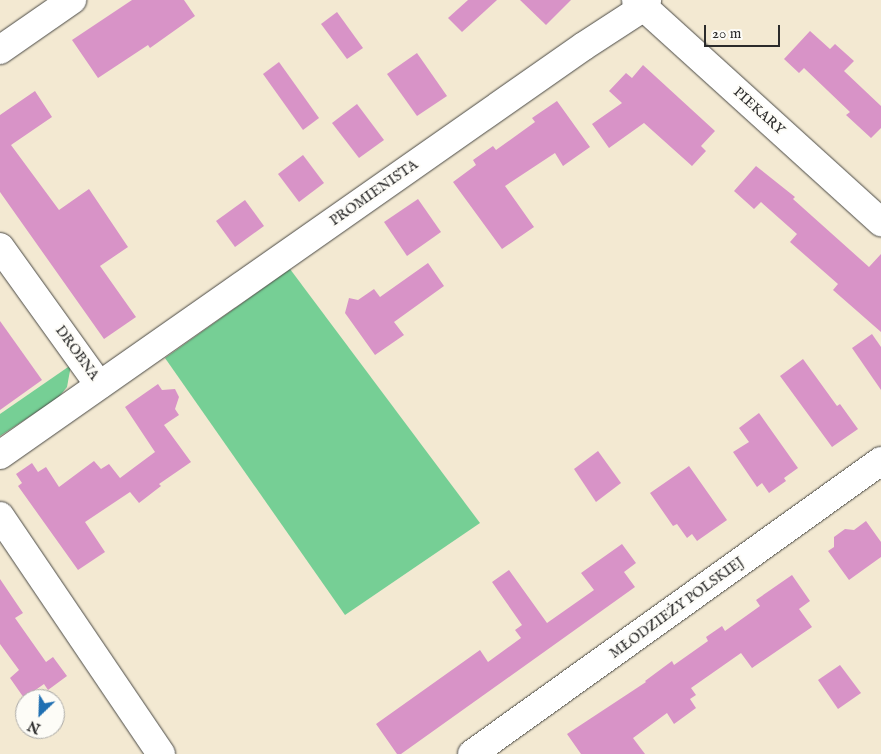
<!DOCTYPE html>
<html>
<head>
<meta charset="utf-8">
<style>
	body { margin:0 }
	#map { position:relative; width:881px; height:754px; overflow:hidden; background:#f3e9d2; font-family:"IM FELL English",serif }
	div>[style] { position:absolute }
	.green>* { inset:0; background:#76cf95 }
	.building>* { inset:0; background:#d893c7 }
	.roads { filter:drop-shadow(0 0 1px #494844) drop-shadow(0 0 1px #494844) }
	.minor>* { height:28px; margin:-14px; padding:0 14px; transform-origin:14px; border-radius:14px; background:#fff }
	span { translate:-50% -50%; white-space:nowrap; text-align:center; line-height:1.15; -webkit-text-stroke:4px #fdfcf7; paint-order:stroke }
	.street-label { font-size:14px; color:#2b2b2b }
	.north { position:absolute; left:15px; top:689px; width:50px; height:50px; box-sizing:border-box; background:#fdfcf7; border:1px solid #a9a8a5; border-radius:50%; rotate:204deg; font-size:14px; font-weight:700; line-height:20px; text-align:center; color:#2b2b2b }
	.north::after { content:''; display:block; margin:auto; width:18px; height:22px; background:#1f6fb2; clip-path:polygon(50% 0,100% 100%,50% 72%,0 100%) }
	.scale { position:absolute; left:704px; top:25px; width:76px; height:22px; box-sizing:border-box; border:2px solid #2b2b2b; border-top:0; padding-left:6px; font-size:15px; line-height:18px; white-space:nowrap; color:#2b2b2b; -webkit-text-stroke:4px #fdfcf7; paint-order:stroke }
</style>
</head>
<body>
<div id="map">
	<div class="green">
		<div style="clip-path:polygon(290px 269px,480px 523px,345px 615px,165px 358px)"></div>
		<div style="clip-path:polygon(71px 365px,67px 387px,58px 398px,0 436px,0 414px)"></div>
	</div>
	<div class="building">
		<div style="clip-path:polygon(132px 0,184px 0,195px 16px,150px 48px,148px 45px,98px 78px,72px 40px)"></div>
		<div style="clip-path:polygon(468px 0,497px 0,462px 32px,448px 18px)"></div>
		<div style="clip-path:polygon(520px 0,571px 0,546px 25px)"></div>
		<div style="clip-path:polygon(337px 12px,363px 48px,347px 59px,321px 24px)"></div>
		<div style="clip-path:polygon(810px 31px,830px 49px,835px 44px,854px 61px,844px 71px,881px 106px,881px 128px,871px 138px,846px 115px,850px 112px,804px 68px,799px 73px,784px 59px)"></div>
		<div style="clip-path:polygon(417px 53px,447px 96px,417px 116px,387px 74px)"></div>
		<div style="clip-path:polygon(279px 62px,319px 118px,303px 130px,263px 74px)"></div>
		<div style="clip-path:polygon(643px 65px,715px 131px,701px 146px,706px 151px,692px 166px,644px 123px,609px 148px,592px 124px,622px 103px,609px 91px,626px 73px,632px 78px)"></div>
		<div style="clip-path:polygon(35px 91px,52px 117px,11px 145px,59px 210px,89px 189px,128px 247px,100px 266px,136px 317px,104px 339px,0 192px,0 115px)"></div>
		<div style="clip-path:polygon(557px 101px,590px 147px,563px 166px,555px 153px,505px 186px,534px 227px,502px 249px,453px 182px,476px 165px,473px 160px,493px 146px,496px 150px,535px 122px,532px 118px)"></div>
		<div style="clip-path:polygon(357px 104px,384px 140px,359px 158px,332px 123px)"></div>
		<div style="clip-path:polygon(303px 155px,324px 183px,299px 202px,278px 174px)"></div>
		<div style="clip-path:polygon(756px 166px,795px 197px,793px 199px,869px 267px,881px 254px,881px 332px,833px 290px,838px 284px,790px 242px,797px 234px,761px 202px,754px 209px,734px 191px)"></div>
		<div style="clip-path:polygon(418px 199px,441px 232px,407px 256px,384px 222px)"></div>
		<div style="clip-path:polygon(245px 200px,264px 226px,235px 247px,216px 221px)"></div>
		<div style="clip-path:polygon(428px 263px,444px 286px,394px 322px,404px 335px,375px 355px,345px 313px,349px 298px,358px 300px,374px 289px,380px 297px)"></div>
		<div style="clip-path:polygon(0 321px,42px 380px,0 410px)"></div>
		<div style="clip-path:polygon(872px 334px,881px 347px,881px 390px,852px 348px)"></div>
		<div style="clip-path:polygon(803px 359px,837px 406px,840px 404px,858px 429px,832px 447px,780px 376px)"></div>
		<div style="clip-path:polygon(158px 384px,162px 390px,175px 389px,179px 397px,175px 409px,179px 415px,164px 425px,191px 462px,159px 484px,161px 486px,139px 503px,130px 492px,85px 522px,105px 552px,78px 570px,18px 486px,22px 483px,16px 474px,32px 463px,38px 472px,46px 467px,59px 487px,94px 461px,101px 469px,109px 464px,120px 478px,155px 452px,125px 407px)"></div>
		<div style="clip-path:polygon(759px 413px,798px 468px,784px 478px,786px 481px,769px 493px,762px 483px,757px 487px,733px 452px,749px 442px,739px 428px)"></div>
		<div style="clip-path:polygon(598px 451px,621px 483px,596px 502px,574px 469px)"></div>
		<div style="clip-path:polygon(689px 466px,727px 520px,697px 541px,692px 534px,687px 538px,677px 524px,673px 526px,650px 493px)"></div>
		<div style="clip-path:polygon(866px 521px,881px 542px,881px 557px,849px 580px,828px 551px,834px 547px,834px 537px,845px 529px,854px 530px)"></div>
		<div style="clip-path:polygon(622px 544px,636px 563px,624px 572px,635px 587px,401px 754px,397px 754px,376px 724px,480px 650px,488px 662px,521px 638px,515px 630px,522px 625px,492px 582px,509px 570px,547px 623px,594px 590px,581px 573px)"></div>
		<div style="clip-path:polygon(792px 575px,810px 601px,799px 609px,812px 627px,752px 668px,741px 653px,691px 688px,696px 695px,690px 699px,696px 708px,674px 724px,667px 713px,633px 738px,645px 754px,581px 754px,567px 734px,646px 682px,645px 681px,672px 661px,674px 665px,708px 641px,706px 637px,722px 626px,725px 631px,760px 606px,756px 600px)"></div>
		<div style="clip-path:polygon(0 579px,23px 613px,15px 618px,46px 662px,53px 657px,67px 676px,48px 690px,44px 684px,24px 698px,10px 678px,19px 670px,0 644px)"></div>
		<div style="clip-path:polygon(840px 665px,861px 693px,838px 709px,818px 680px)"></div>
	</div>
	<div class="roads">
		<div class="minor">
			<div style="left:636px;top:0;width:331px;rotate:42.2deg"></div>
			<div style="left:0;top:50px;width:88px;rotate:-34.8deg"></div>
			<div style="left:0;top:247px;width:170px;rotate:54.3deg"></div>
			<div style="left:0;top:455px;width:713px;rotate:-35.01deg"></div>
			<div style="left:584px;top:46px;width:72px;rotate:-33deg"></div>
			<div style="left:644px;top:7px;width:8px;rotate:-67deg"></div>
			<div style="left:0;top:516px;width:287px;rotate:55.9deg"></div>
			<div style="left:472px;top:754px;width:503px;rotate:-35.62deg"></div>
		</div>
	</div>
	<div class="street-label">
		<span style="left:759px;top:111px;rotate:42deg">PIEKARY</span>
		<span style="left:374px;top:193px;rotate:-35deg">PROMIENISTA</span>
		<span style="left:77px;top:353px;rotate:54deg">DROBNA</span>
		<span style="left:677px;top:608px;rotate:-36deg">MŁODZIEŻY POLSKIEJ</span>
	</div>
	<div class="north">N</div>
	<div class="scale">20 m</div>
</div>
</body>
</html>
